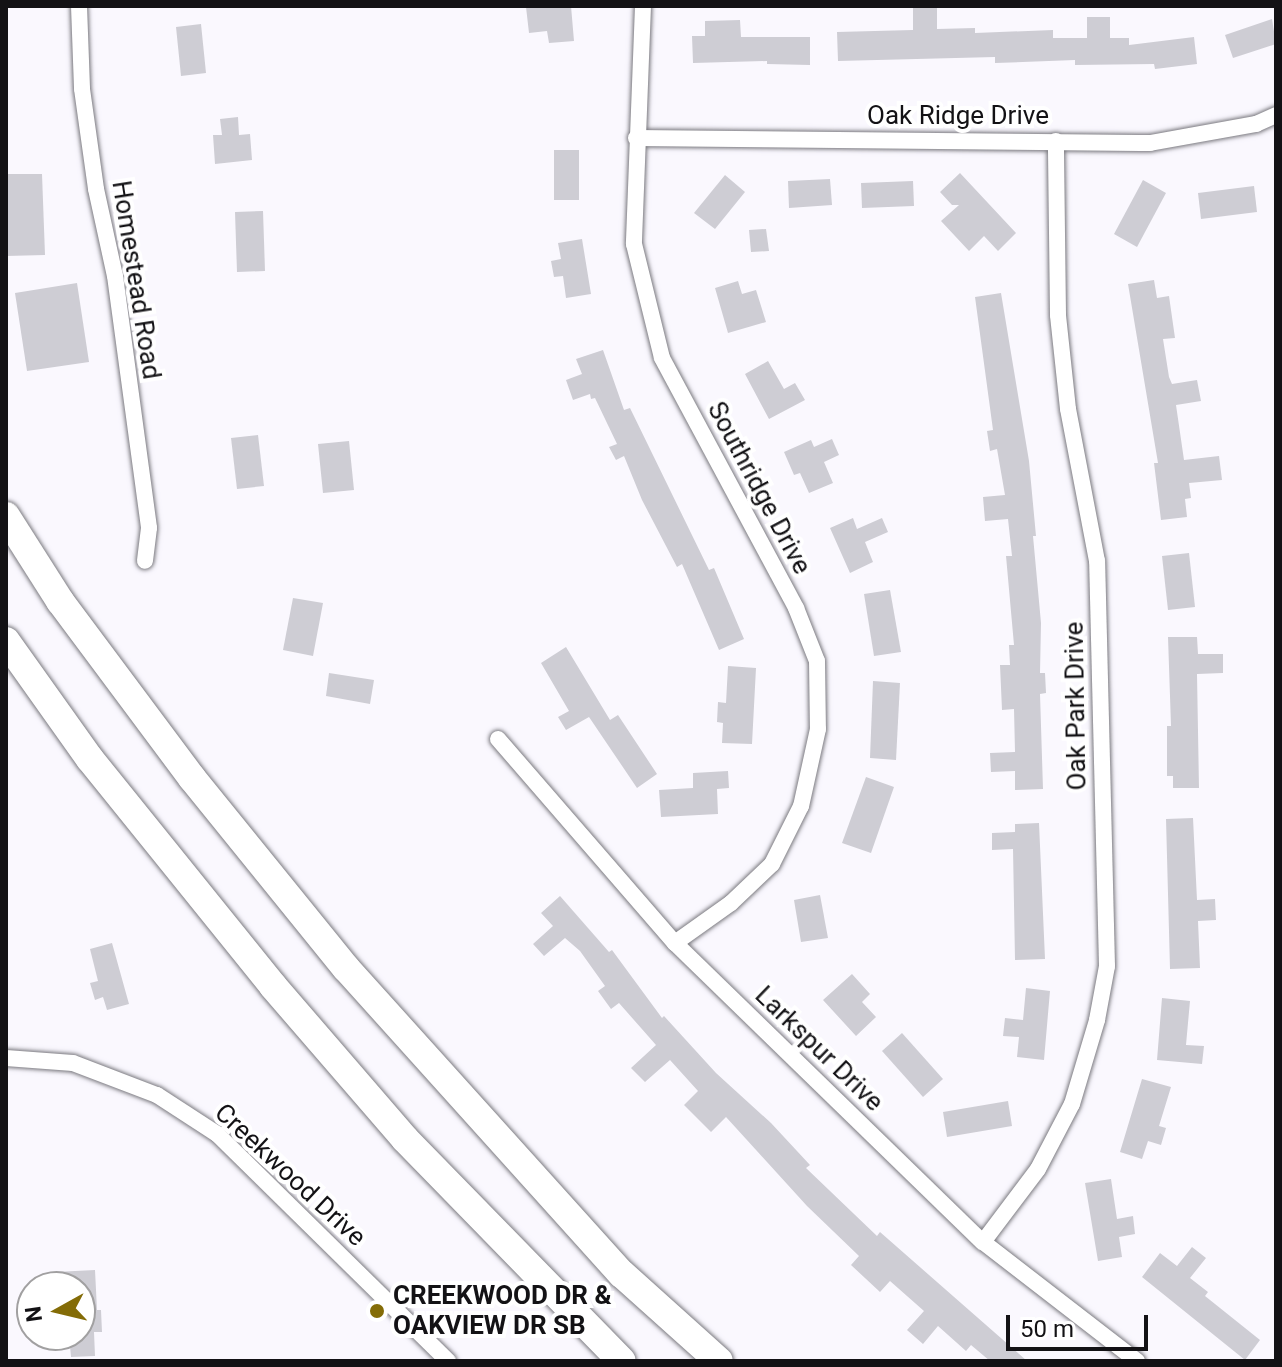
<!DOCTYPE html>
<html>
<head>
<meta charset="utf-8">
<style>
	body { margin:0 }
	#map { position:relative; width:1282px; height:1367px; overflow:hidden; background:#faf8fe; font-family:Roboto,sans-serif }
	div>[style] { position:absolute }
	.building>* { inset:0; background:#cecdd4 }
	.roads { filter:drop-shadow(0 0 2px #7b7a80) drop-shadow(0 0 2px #7b7a80) }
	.street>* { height:16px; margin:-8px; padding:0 8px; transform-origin:8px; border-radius:8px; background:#fff }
	.highway>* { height:28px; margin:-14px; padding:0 14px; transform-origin:14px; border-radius:14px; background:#fff }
	.dots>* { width:22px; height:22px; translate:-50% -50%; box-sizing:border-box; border:4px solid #fff; border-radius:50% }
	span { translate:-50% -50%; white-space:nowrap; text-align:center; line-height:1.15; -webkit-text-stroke:8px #fff; paint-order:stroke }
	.street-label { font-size:26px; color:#131215 }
	.poi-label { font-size:26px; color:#131215; font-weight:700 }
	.left { translate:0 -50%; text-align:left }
	.frame { position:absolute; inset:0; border:8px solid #131215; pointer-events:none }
	.north { position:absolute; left:16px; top:1271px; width:80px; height:80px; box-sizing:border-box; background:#fff; border:2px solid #a1a0a1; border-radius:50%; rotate:262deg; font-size:22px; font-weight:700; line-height:32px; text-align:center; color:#131215 }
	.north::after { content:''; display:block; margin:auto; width:28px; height:36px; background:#846c07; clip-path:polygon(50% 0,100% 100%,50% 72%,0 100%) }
	.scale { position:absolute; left:1006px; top:1315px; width:142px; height:36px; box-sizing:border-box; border:4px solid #131215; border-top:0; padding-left:10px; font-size:24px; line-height:28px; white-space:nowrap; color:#131215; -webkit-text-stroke:6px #fff; paint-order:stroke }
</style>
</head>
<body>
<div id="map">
	<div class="building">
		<div style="clip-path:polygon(571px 6px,574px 41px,549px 43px,547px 31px,529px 33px,526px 7px)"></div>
		<div style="clip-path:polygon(913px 6px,937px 6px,937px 29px,975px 28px,975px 33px,1053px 30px,1053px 38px,1087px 38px,1087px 17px,1110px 17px,1110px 38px,1129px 38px,1129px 45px,1194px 37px,1197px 64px,1155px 69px,1154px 64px,1075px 65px,1075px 60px,995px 63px,995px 57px,838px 61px,837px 32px,913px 30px)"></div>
		<div style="clip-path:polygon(1272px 19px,1276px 44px,1233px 58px,1225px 35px)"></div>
		<div style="clip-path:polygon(740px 20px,741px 37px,810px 37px,810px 65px,767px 64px,767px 61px,693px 63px,692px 36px,705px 36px,705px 21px)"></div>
		<div style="clip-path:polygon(201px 24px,206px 73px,181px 76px,176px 27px)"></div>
		<div style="clip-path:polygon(238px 117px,239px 135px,250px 134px,252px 160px,215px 164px,213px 135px,222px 135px,220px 119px)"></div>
		<div style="clip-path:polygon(554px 150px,579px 150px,579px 200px,554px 200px)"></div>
		<div style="clip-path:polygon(960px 173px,1016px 233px,998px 251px,984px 236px,969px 251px,941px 221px,959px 205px,952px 205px,940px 192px)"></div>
		<div style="clip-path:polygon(6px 174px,42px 174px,45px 255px,6px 256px)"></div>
		<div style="clip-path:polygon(725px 175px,745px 192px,715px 229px,694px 213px)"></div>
		<div style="clip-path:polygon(830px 179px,832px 205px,789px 208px,788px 181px)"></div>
		<div style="clip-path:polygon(1143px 180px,1166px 193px,1137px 247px,1114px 234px)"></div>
		<div style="clip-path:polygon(913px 181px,914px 206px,862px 208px,861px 183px)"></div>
		<div style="clip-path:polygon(1254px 186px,1257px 212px,1201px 219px,1198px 193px)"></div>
		<div style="clip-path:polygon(263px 211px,265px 271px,237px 272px,235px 212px)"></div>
		<div style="clip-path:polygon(766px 229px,769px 251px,751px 252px,749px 230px)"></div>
		<div style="clip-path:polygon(582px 239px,591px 294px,566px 298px,563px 276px,554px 277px,551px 261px,561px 259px,558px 243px)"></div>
		<div style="clip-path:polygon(1154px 280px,1157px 298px,1169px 296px,1175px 338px,1163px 339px,1169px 377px,1172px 384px,1197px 380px,1201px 401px,1176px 405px,1184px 460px,1219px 456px,1222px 480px,1189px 483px,1191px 498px,1185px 499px,1187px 517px,1161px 520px,1154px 463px,1158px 463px,1128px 284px)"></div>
		<div style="clip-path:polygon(738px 281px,742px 294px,756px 290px,766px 322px,728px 333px,715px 288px)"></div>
		<div style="clip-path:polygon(77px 283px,89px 362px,27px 371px,15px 293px)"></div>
		<div style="clip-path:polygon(1001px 293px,1029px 461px,1036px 536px,1033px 536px,1041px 623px,1040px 673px,1045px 673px,1046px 693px,1040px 694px,1043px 789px,1015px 790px,1015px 771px,991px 772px,990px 753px,1015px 752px,1014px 709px,1002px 710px,1000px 665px,1010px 665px,1009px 645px,1014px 645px,1006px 556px,1012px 556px,1008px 519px,985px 521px,983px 497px,1005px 495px,997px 449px,990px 451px,987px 431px,993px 430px,975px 297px)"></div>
		<div style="clip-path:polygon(603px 350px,624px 410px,630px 408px,709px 570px,714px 568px,744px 639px,719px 650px,682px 564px,677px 567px,642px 500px,624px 456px,616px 460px,609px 447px,617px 444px,595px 398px,591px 399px,590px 394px,573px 400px,566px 380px,582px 374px,576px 359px)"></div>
		<div style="clip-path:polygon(768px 361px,784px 389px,795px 383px,805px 400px,769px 419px,745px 374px)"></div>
		<div style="clip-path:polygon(258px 435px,264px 486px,237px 489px,231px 438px)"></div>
		<div style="clip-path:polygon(832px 439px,839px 455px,824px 462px,833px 483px,809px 493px,800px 473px,794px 475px,784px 452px,811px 440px,814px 447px)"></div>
		<div style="clip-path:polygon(349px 441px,354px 490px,323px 493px,318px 444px)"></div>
		<div style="clip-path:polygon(853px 518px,857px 529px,882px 518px,888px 532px,865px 542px,873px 562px,850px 573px,830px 528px)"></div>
		<div style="clip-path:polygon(1189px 553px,1195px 607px,1168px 610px,1162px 556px)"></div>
		<div style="clip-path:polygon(890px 590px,901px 652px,874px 656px,864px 594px)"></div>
		<div style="clip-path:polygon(293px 598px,323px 603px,313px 656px,283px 650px)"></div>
		<div style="clip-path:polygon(1168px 637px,1197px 637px,1198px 654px,1223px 654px,1223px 673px,1197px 674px,1199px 788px,1173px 788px,1173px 776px,1167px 776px,1167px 726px,1171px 726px)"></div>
		<div style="clip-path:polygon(566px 647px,610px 720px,618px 715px,657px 774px,637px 788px,589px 717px,566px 730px,558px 717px,569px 711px,541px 663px)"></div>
		<div style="clip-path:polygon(728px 666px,756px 668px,752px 744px,722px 743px,723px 723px,717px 722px,718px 702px,726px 703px)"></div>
		<div style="clip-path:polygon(329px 673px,374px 680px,370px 704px,326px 696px)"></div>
		<div style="clip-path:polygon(873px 681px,900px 683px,896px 760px,870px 758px)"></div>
		<div style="clip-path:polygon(728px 771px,729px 788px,717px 789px,718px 814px,661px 817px,659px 790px,693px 788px,693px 773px)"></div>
		<div style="clip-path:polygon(866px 777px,894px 787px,871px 853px,842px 843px)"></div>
		<div style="clip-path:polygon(1193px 818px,1197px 900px,1215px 899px,1216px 920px,1198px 921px,1200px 968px,1170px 969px,1166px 819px)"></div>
		<div style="clip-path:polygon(1039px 823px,1045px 959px,1015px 960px,1013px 849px,992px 850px,992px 833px,1015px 832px,1015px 824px)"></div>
		<div style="clip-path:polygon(820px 895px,828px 938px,801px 942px,794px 900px)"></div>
		<div style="clip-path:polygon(560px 896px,609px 952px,612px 950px,662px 1018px,664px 1016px,716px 1073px,771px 1123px,810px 1165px,806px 1168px,877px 1236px,880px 1232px,1027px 1361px,990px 1361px,971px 1345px,966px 1351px,938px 1326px,923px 1344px,907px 1330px,924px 1311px,890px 1281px,880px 1292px,851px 1265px,859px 1256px,807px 1206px,726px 1117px,711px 1132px,684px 1105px,698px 1091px,670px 1060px,645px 1082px,631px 1068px,656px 1045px,619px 1003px,611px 1009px,598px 991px,605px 986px,580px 951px,565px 938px,544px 956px,533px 944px,553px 926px,541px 913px)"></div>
		<div style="clip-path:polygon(112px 943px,129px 1004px,107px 1010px,103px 997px,95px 1000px,90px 983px,98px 981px,90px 949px)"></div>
		<div style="clip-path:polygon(852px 974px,870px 994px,862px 1002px,876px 1017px,856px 1036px,823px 1000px)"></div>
		<div style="clip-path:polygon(1026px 988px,1050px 991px,1044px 1060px,1017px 1057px,1019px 1037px,1003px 1036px,1005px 1018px,1023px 1020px)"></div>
		<div style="clip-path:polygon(1162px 998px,1190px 1001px,1186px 1045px,1204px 1046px,1202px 1064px,1157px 1060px)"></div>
		<div style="clip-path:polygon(902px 1033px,943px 1079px,923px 1097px,882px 1051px)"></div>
		<div style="clip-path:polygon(1142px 1079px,1171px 1087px,1159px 1126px,1166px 1128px,1161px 1145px,1148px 1141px,1142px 1159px,1120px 1152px)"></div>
		<div style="clip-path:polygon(1008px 1101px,1012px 1126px,947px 1137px,943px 1112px)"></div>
		<div style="clip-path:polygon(1111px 1179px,1117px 1219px,1133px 1216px,1135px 1234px,1119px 1237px,1122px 1257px,1098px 1261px,1085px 1183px)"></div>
		<div style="clip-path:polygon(1192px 1247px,1206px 1258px,1190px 1278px,1208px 1292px,1205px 1296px,1260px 1340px,1245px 1360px,1142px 1277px,1160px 1253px,1177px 1266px)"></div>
		<div style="clip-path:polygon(95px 1270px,97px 1310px,101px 1310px,102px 1332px,94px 1332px,95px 1356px,71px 1357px,69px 1335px,80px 1335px,80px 1287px,56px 1287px,55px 1272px)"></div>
	</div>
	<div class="roads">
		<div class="street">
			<div style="left:79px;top:6px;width:83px;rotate:87.9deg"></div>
			<div style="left:82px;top:89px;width:101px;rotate:82deg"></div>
			<div style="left:96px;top:189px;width:89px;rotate:77.7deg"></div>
			<div style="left:115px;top:276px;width:254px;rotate:82.3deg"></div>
			<div style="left:149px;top:528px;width:33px;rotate:97deg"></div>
			<div style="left:643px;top:6px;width:238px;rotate:92.2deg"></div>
			<div style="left:634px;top:244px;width:117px;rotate:76.2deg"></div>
			<div style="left:662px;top:358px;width:284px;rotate:61.8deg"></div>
			<div style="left:796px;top:608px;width:57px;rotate:68.4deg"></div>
			<div style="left:817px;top:661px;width:68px;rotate:89.2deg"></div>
			<div style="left:818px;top:729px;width:79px;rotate:102.4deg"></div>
			<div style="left:801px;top:806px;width:65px;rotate:116.6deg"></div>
			<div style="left:772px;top:864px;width:57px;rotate:136.4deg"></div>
			<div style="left:731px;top:903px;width:69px;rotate:144.5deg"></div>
			<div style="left:636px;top:138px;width:514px;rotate:0.56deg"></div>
			<div style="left:1150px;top:143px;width:108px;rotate:-10.2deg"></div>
			<div style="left:1256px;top:124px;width:22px;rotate:-24deg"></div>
			<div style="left:498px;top:739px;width:270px;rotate:49.1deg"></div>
			<div style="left:675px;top:943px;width:429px;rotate:44.2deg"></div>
			<div style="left:983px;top:1242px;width:195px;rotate:37.7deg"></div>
			<div style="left:6px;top:1058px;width:67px;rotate:4.3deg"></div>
			<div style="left:73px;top:1063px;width:90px;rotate:20.9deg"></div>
			<div style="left:157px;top:1095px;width:72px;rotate:33deg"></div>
			<div style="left:217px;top:1134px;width:324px;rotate:44.5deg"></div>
			<div style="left:983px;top:1242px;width:91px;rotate:-53deg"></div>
			<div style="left:1038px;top:1169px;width:73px;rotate:-62.4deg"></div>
			<div style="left:1072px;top:1104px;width:88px;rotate:-73.4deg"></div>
			<div style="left:1097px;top:1020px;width:55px;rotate:-79.5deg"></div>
			<div style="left:1107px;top:966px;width:405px;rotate:-91.4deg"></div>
			<div style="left:1097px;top:561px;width:155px;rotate:-100.8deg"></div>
			<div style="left:1068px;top:409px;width:95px;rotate:-96.1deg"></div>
			<div style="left:1058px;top:315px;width:174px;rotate:-90.7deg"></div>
		</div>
		<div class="highway">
			<div style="left:6px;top:516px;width:101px;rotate:57.6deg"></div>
			<div style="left:60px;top:601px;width:221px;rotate:53.3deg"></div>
			<div style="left:192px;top:778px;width:245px;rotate:51deg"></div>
			<div style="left:346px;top:968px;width:412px;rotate:48deg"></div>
			<div style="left:622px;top:1274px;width:130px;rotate:41.9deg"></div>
			<div style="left:6px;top:641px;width:145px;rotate:54.6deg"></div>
			<div style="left:90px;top:759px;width:292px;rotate:51.1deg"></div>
			<div style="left:273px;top:986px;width:202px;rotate:49.2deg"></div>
			<div style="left:405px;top:1139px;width:310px;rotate:45.7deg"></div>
		</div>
	</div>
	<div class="dots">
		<div style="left:377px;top:1311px;background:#846c07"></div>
	</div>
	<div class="street-label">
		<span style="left:958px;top:116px">Oak Ridge Drive</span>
		<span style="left:136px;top:280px;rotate:81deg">Homestead Road</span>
		<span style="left:759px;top:488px;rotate:62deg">Southridge Drive</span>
		<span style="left:1076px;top:706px;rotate:-91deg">Oak Park Drive</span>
		<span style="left:819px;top:1049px;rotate:44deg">Larkspur Drive</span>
		<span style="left:290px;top:1175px;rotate:43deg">Creekwood Drive</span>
	</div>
	<div class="poi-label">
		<span class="left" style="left:393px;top:1311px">CREEKWOOD DR &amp;<br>OAKVIEW DR SB</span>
	</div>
	<div class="frame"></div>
	<div class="north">N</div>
	<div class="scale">50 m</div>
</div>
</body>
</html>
